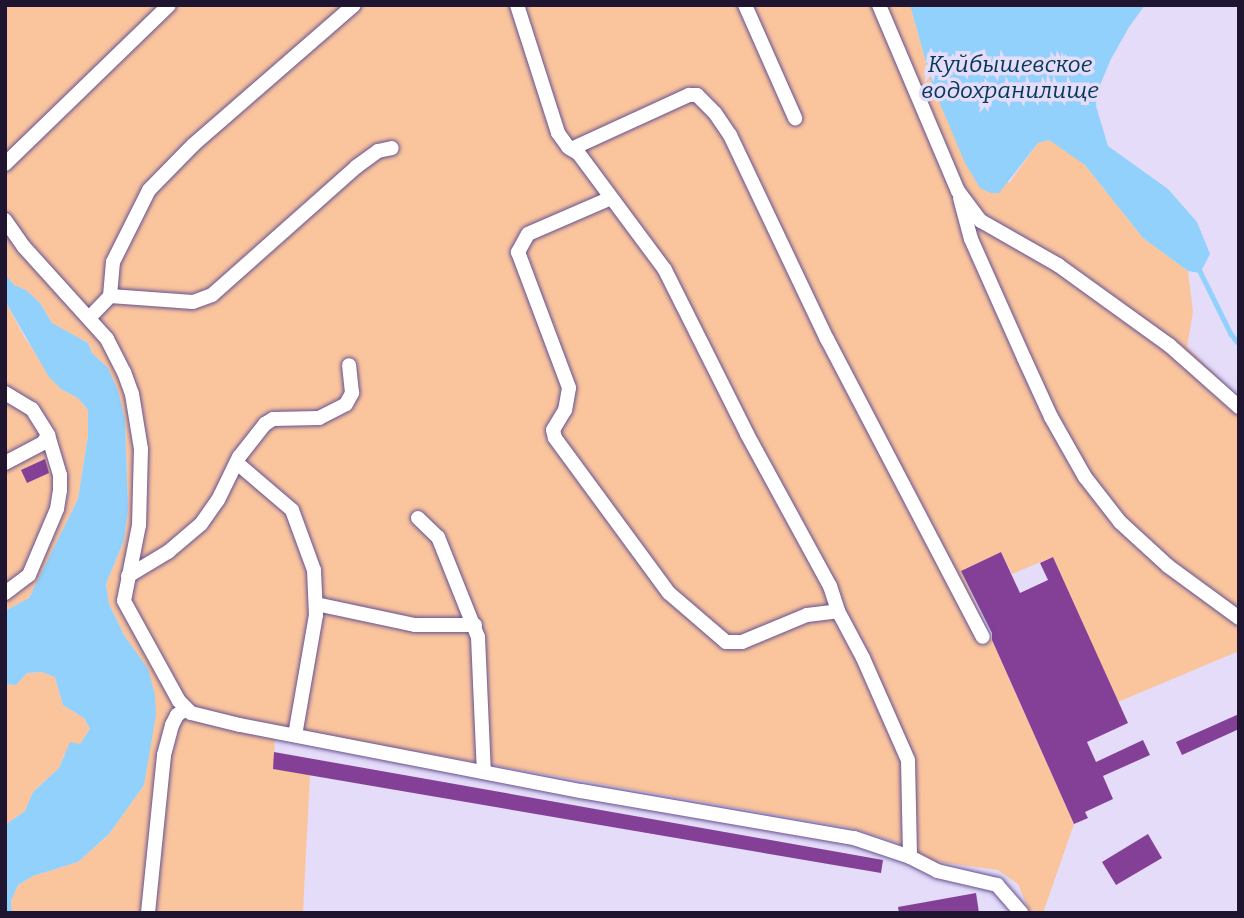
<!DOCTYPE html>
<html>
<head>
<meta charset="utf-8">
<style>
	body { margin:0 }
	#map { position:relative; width:1244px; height:918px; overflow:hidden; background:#e4dcf9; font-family:Bitter,serif }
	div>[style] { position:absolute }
	.green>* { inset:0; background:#fac59d }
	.water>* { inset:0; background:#91d1fc }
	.stream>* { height:4.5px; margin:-2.25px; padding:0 2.25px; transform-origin:2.25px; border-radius:2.25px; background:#91d1fc }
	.building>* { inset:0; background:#834096 }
	.roads { filter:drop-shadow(0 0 2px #675191) drop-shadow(0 0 2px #675191) }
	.minor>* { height:14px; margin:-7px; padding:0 7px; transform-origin:7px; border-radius:7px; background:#fff }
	span { translate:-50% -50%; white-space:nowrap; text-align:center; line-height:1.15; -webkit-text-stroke:7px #e4dcf9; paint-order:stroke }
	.water-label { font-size:23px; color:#033955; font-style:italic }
	.frame { position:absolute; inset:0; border:7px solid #1f1530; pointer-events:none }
</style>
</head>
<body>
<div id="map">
	<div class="green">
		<div style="clip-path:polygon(5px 5px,910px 5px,933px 87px,945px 110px,1009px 183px,1038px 143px,1048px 140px,1065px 148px,1085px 165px,1143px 238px,1188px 271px,1193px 312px,1187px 347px,1239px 397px,1239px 651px,1118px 702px,1053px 557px,1012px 574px,1001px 552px,961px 571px,1074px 824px,1043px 913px,1030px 913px,1018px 884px,998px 870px,931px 861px,896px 842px,851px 828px,275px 727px,274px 769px,310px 775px,303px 913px,12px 913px,11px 901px,18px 885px,33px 876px,78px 862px,109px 834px,144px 785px,148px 669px,124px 635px,109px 604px,106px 584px,124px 540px,128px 509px,125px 420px,117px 391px,108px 368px,92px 353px,88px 343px,52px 323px,40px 303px,26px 290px,14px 285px,5px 274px)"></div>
		<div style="clip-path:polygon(5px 301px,25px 338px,61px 389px,78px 398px,88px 410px,88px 436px,78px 499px,29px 598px,5px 611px)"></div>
		<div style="clip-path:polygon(42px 672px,55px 677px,63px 705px,84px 718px,90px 729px,80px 744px,64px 755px,59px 768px,33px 792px,25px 811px,5px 825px,5px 684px,16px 685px,27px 673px)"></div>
	</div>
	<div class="water">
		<div style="clip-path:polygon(910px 5px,1145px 5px,1129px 27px,1111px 59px,1097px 92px,1096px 106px,1108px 146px,1168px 189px,1197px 222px,1210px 254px,1200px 273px,1188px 271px,1143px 238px,1085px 165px,1049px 140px,1038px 143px,999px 193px,991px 193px,980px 188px,965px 163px,933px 87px)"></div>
		<div style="clip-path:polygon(5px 274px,14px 285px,26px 290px,40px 303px,52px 323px,88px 343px,92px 353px,108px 368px,118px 391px,125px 420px,128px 509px,124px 540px,106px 584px,109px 604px,124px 635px,148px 669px,155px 695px,156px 715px,144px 785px,109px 834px,78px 862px,33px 876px,18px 885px,11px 901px,12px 913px,5px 913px,5px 825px,25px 811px,33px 792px,59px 768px,70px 742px,80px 744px,90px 729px,84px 718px,63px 705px,55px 677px,42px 672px,27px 673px,16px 685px,5px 684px,5px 611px,29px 598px,78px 499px,88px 436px,88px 410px,78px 398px,61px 389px,49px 377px,5px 301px)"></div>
	</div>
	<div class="stream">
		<div style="left:1197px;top:265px;width:77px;rotate:63.8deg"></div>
		<div style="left:1231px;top:334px;width:13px;rotate:51deg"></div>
	</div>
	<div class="building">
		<div style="clip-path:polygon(45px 459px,49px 473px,27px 483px,21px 470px)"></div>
		<div style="clip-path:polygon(1001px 552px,1020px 593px,1048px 580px,1040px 563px,1053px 557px,1128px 723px,1087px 742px,1096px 762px,1143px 740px,1150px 755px,1103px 776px,1113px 799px,1085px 812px,1088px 818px,1074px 824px,992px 640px,992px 633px,961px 571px)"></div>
		<div style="clip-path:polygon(1239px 714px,1239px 729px,1182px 755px,1176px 742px)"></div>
		<div style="clip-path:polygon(274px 752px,883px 860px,881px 873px,273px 769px)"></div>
		<div style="clip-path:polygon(1148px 834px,1162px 858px,1116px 885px,1102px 862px)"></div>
		<div style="clip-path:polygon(976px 893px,979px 913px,899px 913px,898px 907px)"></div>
	</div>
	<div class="roads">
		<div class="minor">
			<div style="left:517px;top:5px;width:134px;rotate:72.2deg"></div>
			<div style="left:558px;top:133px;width:17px;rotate:54deg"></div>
			<div style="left:568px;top:147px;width:13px;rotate:32deg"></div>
			<div style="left:579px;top:154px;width:144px;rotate:53.4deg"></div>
			<div style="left:665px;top:270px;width:183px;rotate:63.4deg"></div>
			<div style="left:747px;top:434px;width:173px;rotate:61.4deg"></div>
			<div style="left:830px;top:586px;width:26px;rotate:72deg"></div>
			<div style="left:838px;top:611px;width:53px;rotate:62deg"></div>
			<div style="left:863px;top:658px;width:111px;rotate:66.2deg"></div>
			<div style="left:908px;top:760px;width:97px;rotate:88.8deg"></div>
			<div style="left:745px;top:5px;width:124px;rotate:66.1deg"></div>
			<div style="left:879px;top:5px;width:202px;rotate:67deg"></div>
			<div style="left:958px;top:191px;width:38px;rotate:53deg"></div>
			<div style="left:981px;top:221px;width:89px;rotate:29.7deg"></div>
			<div style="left:1058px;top:265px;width:137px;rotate:35.8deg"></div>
			<div style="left:1169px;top:345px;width:94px;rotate:41.5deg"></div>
			<div style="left:571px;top:149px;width:130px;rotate:-24.6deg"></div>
			<div style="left:689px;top:95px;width:8px"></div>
			<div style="left:697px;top:95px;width:25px;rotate:45deg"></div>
			<div style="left:715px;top:113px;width:27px;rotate:56deg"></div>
			<div style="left:730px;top:135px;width:226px;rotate:64.6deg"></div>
			<div style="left:827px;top:339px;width:336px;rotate:62.4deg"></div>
			<div style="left:5px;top:164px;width:228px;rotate:-44.1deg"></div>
			<div style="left:611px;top:198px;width:90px;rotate:156.6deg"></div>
			<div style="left:528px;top:234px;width:21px;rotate:119deg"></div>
			<div style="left:518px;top:252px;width:145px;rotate:69.4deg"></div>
			<div style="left:569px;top:388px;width:22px;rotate:100deg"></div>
			<div style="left:565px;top:410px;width:23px;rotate:121deg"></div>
			<div style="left:553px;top:430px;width:8px;rotate:76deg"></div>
			<div style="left:555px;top:438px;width:192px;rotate:53.7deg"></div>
			<div style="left:669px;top:593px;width:75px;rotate:40.7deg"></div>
			<div style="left:726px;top:642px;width:16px"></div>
			<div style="left:742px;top:642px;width:70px;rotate:-22.6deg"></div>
			<div style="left:807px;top:615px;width:31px;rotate:-7deg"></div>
			<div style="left:960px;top:198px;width:42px;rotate:75deg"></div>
			<div style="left:971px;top:239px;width:130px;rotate:66deg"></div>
			<div style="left:1024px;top:358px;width:65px;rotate:65.4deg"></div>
			<div style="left:1051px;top:417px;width:69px;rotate:60.5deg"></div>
			<div style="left:1085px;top:477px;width:57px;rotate:52.1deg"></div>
			<div style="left:1120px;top:522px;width:65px;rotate:42.5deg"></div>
			<div style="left:1168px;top:566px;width:88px;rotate:36.2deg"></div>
			<div style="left:5px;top:220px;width:33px;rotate:55deg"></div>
			<div style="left:24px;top:247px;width:124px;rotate:47.9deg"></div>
			<div style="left:107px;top:339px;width:37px;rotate:63deg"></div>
			<div style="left:124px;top:372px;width:23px;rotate:70deg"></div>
			<div style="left:132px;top:394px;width:56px;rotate:80.7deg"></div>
			<div style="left:141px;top:449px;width:76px;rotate:91.5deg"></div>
			<div style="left:139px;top:525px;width:77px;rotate:101.2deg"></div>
			<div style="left:124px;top:601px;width:114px;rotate:61.2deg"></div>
			<div style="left:179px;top:701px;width:17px;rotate:45deg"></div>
			<div style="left:191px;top:713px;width:50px;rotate:13.8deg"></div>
			<div style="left:240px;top:725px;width:347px;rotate:11deg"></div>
			<div style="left:581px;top:791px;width:277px;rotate:9.8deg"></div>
			<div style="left:854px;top:838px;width:59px;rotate:18.7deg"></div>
			<div style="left:910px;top:857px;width:30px;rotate:27deg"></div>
			<div style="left:937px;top:871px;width:62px;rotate:13.1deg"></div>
			<div style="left:997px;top:885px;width:37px;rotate:49deg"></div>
			<div style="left:110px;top:296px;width:83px;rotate:4.1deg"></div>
			<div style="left:193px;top:302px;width:20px;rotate:-20deg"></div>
			<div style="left:212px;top:295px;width:193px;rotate:-41.6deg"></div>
			<div style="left:356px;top:167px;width:27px;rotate:-36deg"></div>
			<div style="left:378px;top:151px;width:14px;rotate:-12deg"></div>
			<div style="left:89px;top:318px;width:30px;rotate:-46deg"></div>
			<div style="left:110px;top:296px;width:34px;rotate:-85deg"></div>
			<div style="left:113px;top:262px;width:80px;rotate:-63.4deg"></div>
			<div style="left:149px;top:190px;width:63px;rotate:-45.6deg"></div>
			<div style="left:193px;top:145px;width:213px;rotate:-41deg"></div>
			<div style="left:5px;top:393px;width:31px;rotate:31deg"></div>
			<div style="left:32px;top:409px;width:31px;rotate:58deg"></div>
			<div style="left:48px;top:435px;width:42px;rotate:73.3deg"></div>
			<div style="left:60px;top:475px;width:15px;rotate:90deg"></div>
			<div style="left:60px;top:490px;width:19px;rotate:99deg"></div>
			<div style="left:57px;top:509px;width:72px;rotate:113deg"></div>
			<div style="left:29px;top:575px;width:30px;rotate:143deg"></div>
			<div style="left:5px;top:463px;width:43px;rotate:-27.8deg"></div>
			<div style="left:43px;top:443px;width:9px;rotate:-58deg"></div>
			<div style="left:237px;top:463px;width:72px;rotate:40.5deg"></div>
			<div style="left:292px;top:510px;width:64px;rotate:69.9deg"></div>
			<div style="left:314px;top:570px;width:45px;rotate:87.5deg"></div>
			<div style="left:316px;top:615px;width:122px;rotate:99.9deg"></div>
			<div style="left:418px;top:518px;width:28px;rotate:44deg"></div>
			<div style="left:438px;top:537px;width:108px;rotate:68.2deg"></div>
			<div style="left:478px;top:637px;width:135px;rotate:87.5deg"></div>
			<div style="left:128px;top:576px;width:47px;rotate:-31deg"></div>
			<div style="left:168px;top:552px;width:43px;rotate:-40.3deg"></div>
			<div style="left:201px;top:524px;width:29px;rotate:-55deg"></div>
			<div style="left:218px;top:500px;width:48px;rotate:-64deg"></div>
			<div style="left:239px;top:457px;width:42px;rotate:-51.8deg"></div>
			<div style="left:265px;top:424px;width:9px;rotate:-32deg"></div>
			<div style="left:273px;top:419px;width:46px;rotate:-1.2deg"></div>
			<div style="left:319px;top:418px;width:30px;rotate:-27deg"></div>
			<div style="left:346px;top:404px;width:13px;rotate:-61deg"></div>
			<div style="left:352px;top:393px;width:28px;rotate:-96deg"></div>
			<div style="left:316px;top:604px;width:101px;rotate:12deg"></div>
			<div style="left:415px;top:625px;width:60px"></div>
			<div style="left:148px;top:913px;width:159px;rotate:-84.2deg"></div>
			<div style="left:164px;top:755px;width:31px;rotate:-75deg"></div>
			<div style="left:172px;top:725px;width:11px;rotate:-63deg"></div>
			<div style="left:177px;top:715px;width:11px;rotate:-34deg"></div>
		</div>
	</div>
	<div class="water-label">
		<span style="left:1010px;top:77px">Куйбышевское<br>водохранилище</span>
	</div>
	<div class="frame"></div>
</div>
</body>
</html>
